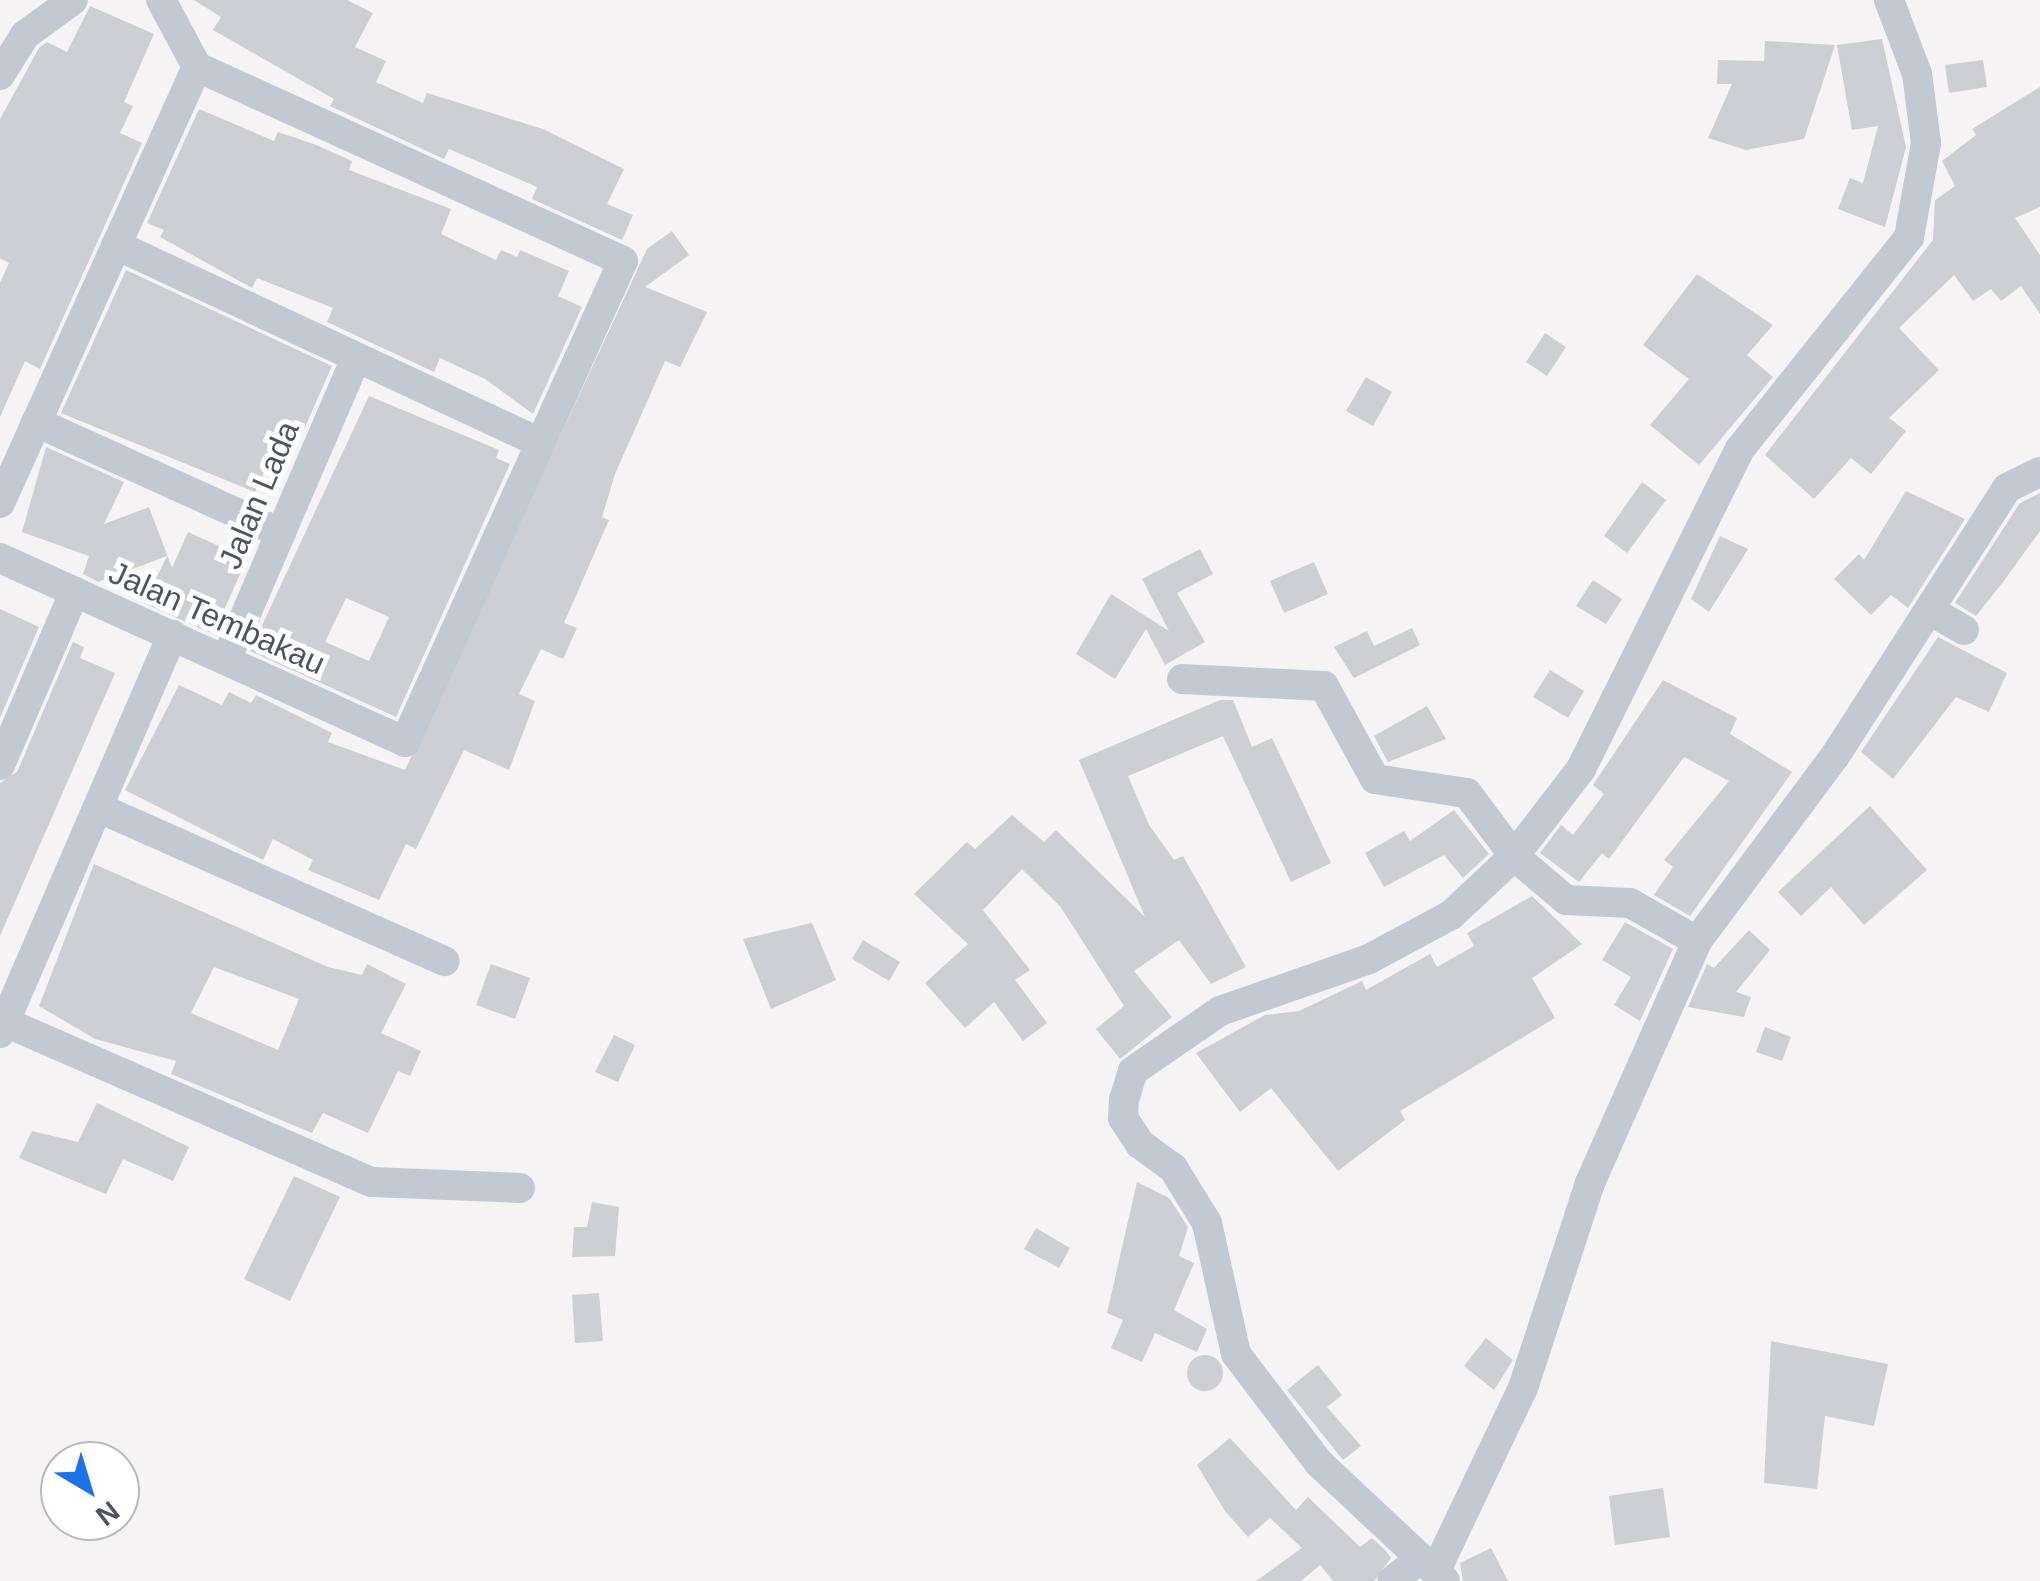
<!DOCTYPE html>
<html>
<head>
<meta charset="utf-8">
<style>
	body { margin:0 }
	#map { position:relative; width:2040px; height:1581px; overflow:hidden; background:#f5f3f3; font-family:Helvetica,sans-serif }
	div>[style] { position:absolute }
	.building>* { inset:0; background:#cdcfd5 }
	.round { border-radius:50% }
	.minor>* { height:30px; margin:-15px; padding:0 15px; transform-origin:15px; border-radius:15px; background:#c1cad2 }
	span { translate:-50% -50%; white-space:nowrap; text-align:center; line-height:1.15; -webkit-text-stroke:10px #fff; paint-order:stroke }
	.street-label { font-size:32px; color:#4a5661 }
	.north { position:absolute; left:40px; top:1441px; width:100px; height:100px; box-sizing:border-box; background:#fff; border:2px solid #b7bbc0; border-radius:50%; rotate:142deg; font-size:28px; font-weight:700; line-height:40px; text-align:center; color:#4a5661 }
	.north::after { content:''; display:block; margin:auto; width:35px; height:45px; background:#1a73e8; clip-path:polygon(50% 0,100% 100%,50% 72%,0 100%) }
</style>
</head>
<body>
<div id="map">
	<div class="building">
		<div style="clip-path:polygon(194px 0,347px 0,373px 13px,355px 47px,386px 61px,376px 82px,423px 103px,427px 93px,543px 129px,624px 169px,607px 204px,633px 215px,622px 240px,532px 199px,537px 187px,449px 149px,444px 159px,330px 106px,334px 99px,213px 30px,221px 17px)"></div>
		<div style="clip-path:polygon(90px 6px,154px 34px,124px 102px,133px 106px,120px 133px,142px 143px,40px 369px,25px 361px,0 417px,0 283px,9px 263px,0 258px,0 119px,39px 48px,47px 42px,67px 52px)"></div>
		<div style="clip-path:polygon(1882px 39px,1906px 147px,1885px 227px,1838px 209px,1850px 178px,1863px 183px,1878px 126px,1852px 130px,1837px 45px)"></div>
		<div style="clip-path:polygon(1765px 41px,1835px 45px,1804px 139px,1746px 150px,1708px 138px,1732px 84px,1717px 84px,1718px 60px,1764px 61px)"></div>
		<div style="clip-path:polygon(1983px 60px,1987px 87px,1949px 93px,1945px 65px)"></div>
		<div style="clip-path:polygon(2040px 87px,2040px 207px,2015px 218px,2040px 255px,2040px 314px,2021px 286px,2001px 301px,1991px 289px,1973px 301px,1954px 275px,1899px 328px,1939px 370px,1889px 418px,1906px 431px,1871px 474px,1851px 458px,1814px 499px,1765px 455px,1933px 240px,1935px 200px,1955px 186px,1942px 161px,1976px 135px,1972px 129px)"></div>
		<div style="clip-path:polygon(199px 109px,274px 141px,278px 132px,314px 144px,352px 161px,349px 170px,451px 209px,441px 234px,496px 260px,501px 250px,517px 257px,520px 250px,569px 271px,558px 296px,582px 307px,533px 414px,485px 379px,440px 358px,434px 372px,327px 322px,333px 308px,257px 278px,252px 288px,160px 237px,164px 230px,147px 223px)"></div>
		<div style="clip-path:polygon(672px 231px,689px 255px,645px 287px,707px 312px,680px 367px,665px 361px,615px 474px,602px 517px,609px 520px,564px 623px,577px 628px,563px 659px,541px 649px,519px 694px,535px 701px,509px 770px,464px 750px,416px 849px,406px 844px,379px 900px,308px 870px,313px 860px,273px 839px,263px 860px,125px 790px,179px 685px,222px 705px,229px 692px,251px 703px,256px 695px,332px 733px,328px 742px,405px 770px,647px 249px)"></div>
		<div style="clip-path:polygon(126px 270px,332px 366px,302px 434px,278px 470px,267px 466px,255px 492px,61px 413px)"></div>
		<div style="clip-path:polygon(1697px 274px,1773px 325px,1747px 355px,1773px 377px,1699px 465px,1650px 425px,1689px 379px,1643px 345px)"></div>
		<div style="clip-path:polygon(1545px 333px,1566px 347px,1547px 376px,1526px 362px)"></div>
		<div style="clip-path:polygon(1366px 377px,1392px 392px,1373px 426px,1346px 411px)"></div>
		<div style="clip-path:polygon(evenodd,369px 396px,499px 450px,496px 458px,510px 464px,396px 717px,250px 651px,369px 396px,346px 598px,389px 617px,369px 661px,325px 642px,346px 598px)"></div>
		<div style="clip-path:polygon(46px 447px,124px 482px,104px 524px,149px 507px,172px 568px,188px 532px,247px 559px,213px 634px,144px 603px,167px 556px,98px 582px,83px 574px,89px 556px,22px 532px)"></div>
		<div style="clip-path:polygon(1642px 482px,1666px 500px,1627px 553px,1604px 536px)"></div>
		<div style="clip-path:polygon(1906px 491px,1965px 519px,1908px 608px,1891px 595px,1871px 615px,1834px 579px,1859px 554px,1864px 560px)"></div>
		<div style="clip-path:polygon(2040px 493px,2040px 531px,2003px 582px,1976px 616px,1955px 603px,2020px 503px)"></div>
		<div style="clip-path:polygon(1720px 536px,1748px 549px,1709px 612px,1691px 599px)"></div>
		<div style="clip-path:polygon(1200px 549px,1213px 574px,1177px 593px,1205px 642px,1165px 665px,1146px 629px,1115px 679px,1076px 654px,1111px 594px,1169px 631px,1142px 579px)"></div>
		<div style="clip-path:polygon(1314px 562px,1328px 594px,1284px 613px,1270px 581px)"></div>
		<div style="clip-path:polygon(1593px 580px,1622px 599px,1606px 624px,1576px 606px)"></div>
		<div style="clip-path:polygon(0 609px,39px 627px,0 718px)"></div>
		<div style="clip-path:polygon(1412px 628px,1420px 645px,1354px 678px,1334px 647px,1367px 631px,1374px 646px)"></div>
		<div style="clip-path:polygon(1938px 637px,2007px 673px,1989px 712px,1956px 697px,1893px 779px,1861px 752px)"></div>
		<div style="clip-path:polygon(73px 642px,84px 647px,80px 658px,115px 673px,0 936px,0 783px,17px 772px)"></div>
		<div style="clip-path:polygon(1550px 670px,1584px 691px,1568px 718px,1533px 697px)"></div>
		<div style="clip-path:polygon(1663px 680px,1737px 718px,1730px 734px,1792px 772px,1690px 916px,1654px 895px,1673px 867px,1664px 860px,1729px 781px,1684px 757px,1609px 859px,1602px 853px,1579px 882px,1540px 853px,1561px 825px,1573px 835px,1604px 794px,1593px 785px)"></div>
		<div style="clip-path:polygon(1220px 700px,1233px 700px,1252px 747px,1272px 738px,1331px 863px,1291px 882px,1223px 736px,1128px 776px,1149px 825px,1174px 860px,1183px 856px,1246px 967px,1211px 984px,1179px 940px,1134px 971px,1172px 1017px,1120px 1059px,1096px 1029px,1124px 1006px,1060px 906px,1022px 869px,983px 910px,1030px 970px,1015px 980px,1047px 1023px,1023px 1041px,994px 1002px,965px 1028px,925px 983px,968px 944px,914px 894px,967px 842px,975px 849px,1012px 815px,1044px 842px,1056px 830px,1145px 917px,1079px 760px)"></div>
		<div style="clip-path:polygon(1427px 706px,1446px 739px,1388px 762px,1374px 736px)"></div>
		<div style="clip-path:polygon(1870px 806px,1927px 870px,1864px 925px,1831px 887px,1801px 916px,1778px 892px)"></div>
		<div style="clip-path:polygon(1454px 810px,1489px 854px,1463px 878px,1444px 855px,1384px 887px,1365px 853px,1404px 831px,1410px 841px)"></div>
		<div style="clip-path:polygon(evenodd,94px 864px,328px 967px,362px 975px,367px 964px,406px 984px,381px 1033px,421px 1051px,410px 1076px,398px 1071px,368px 1133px,323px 1113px,312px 1133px,171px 1074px,176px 1061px,95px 1039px,39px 1006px,94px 864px,214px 967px,299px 999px,278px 1050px,191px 1013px,214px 967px)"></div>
		<div style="clip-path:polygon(1532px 896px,1582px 944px,1532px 978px,1555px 1018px,1400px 1111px,1405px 1120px,1338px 1171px,1271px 1088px,1240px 1112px,1196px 1053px,1265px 1015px,1299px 1011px,1362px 981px,1366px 990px,1430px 954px,1437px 967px,1474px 946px,1467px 933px)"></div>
		<div style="clip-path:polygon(1625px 922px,1673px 949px,1640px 1021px,1614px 1005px,1631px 977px,1602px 960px)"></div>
		<div style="clip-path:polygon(812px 923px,836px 980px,771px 1009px,743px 939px)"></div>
		<div style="clip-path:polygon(1749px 930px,1770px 950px,1736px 992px,1751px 997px,1744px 1017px,1688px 1007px,1707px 964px,1714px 968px)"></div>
		<div style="clip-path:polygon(863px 940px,900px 962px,889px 981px,852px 959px)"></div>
		<div style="clip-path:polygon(491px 964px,530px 978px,515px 1019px,476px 1005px)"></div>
		<div style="clip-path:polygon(1765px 1027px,1791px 1037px,1782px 1061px,1756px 1052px)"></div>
		<div style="clip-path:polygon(614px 1035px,635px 1045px,618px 1082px,595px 1072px)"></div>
		<div style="clip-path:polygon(97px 1103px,189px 1147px,173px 1181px,123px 1159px,106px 1194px,19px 1158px,32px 1131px,78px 1142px)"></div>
		<div style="clip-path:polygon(294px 1176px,340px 1197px,290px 1301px,244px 1279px)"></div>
		<div style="clip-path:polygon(1137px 1182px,1169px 1198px,1188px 1227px,1179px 1256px,1194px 1263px,1174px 1310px,1207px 1329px,1197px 1352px,1155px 1333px,1142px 1362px,1111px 1348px,1123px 1320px,1107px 1313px)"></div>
		<div style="clip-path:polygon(592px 1202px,619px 1207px,615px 1256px,572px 1257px,574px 1227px,587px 1227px)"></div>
		<div style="clip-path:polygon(1036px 1228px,1070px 1248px,1059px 1268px,1024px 1249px)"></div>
		<div style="clip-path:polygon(599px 1293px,603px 1341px,575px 1343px,572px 1295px)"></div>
		<div style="clip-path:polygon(1486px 1338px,1513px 1360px,1494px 1390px,1464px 1366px)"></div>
		<div style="clip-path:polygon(1771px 1341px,1888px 1364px,1874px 1426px,1825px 1416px,1817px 1489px,1764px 1483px)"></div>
		<div class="round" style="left:1187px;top:1355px;width:36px;height:36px"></div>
		<div style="clip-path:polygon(1318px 1365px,1342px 1395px,1327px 1407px,1361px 1446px,1343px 1460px,1287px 1390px)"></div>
		<div style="clip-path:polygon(1230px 1438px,1296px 1510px,1308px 1497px,1360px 1547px,1372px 1538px,1385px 1550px,1391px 1558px,1374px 1581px,1333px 1581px,1320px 1565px,1301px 1581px,1256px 1581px,1302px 1548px,1270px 1518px,1248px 1537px,1225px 1511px,1197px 1465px)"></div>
		<div style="clip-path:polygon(1663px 1488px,1670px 1537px,1615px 1545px,1609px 1496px)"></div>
		<div style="clip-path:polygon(1491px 1548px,1508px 1581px,1463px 1581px,1460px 1563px)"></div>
	</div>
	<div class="minor">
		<div style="left:0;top:75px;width:47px;rotate:-58deg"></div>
		<div style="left:25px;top:35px;width:59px;rotate:-36.1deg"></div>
		<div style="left:116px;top:245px;width:467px;rotate:25deg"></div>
		<div style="left:36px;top:422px;width:269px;rotate:24.4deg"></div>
		<div style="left:0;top:503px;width:478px;rotate:-65.7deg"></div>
		<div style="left:197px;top:67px;width:76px;rotate:-118.2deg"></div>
		<div style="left:0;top:558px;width:445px;rotate:24.4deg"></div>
		<div style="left:405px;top:742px;width:528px;rotate:-65.62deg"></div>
		<div style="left:623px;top:261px;width:468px;rotate:-155.5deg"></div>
		<div style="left:1931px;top:611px;width:38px;rotate:30deg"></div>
		<div style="left:226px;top:660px;width:329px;rotate:-66.7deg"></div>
		<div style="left:1182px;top:679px;width:142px;rotate:2.8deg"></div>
		<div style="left:1324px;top:686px;width:106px;rotate:61.3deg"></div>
		<div style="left:1375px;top:779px;width:93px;rotate:8.7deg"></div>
		<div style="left:1467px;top:793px;width:79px;rotate:53.3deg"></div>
		<div style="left:1514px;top:856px;width:68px;rotate:40.2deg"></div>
		<div style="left:1566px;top:900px;width:64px;rotate:2.7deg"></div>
		<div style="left:1630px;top:903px;width:77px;rotate:29.6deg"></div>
		<div style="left:0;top:765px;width:189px;rotate:-66.7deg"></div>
		<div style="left:99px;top:808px;width:378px;rotate:23.9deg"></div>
		<div style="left:5px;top:1022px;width:400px;rotate:23.6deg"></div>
		<div style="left:372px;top:1182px;width:148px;rotate:2.3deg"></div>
		<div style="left:0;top:1033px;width:434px;rotate:-66.6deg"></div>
		<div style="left:1437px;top:1568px;width:199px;rotate:-64.5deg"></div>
		<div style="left:1523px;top:1388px;width:216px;rotate:-71.9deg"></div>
		<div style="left:1590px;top:1183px;width:265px;rotate:-66.1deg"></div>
		<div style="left:1697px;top:941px;width:231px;rotate:-53.3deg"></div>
		<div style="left:1835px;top:756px;width:318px;rotate:-57.3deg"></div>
		<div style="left:2007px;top:488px;width:37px;rotate:-26deg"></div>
		<div style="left:1392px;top:1581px;width:36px;rotate:-38deg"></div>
		<div style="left:1445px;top:1581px;width:173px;rotate:-136.9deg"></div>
		<div style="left:1319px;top:1463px;width:137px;rotate:-127.3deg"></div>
		<div style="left:1236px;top:1354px;width:134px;rotate:-102.5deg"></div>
		<div style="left:1207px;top:1223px;width:65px;rotate:-121.7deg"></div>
		<div style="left:1173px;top:1168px;width:41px;rotate:-144deg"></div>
		<div style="left:1140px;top:1144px;width:31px;rotate:-123deg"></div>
		<div style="left:1123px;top:1118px;width:18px;rotate:-87deg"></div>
		<div style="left:1124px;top:1100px;width:30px;rotate:-73deg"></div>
		<div style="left:1133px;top:1071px;width:106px;rotate:-34.6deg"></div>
		<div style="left:1220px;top:1011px;width:158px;rotate:-19.2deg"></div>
		<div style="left:1369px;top:959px;width:93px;rotate:-28.2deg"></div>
		<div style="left:1451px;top:915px;width:86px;rotate:-43.1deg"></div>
		<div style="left:1514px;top:856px;width:110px;rotate:-52.4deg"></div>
		<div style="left:1581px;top:769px;width:357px;rotate:-63.6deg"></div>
		<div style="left:1740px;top:449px;width:271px;rotate:-51.4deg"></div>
		<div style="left:1909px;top:237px;width:96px;rotate:-79.7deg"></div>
		<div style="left:1926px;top:143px;width:70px;rotate:-97.4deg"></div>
		<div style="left:1917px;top:74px;width:79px;rotate:-110.7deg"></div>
	</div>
	<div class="street-label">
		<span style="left:259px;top:495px;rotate:-67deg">Jalan Lada</span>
		<span style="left:217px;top:618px;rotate:24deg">Jalan Tembakau</span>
	</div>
	<div class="north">N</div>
</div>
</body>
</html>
